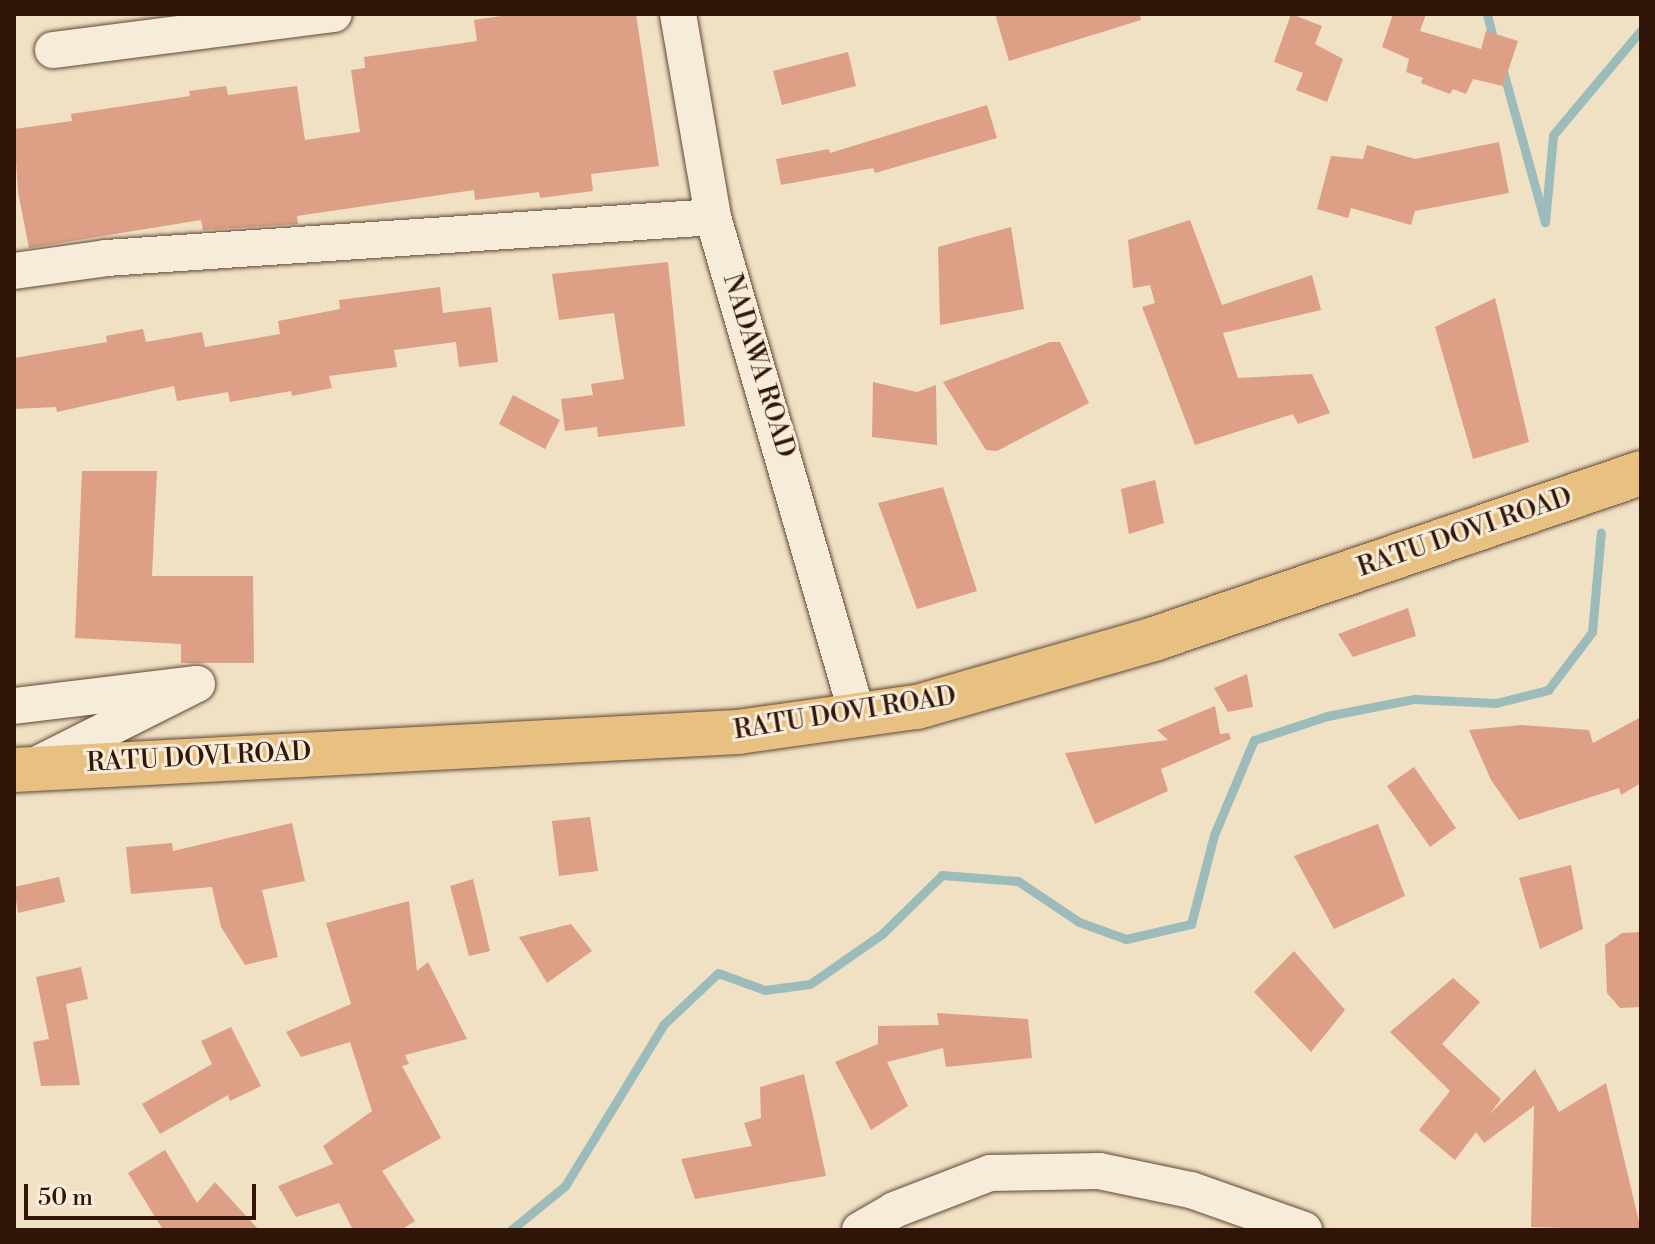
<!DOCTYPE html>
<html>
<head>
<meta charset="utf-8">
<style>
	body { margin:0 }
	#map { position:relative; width:1655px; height:1244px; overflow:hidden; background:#f1e1c4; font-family:"Libre Bodoni",serif }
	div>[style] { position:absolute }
	.stream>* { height:9px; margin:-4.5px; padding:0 4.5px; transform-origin:4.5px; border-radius:4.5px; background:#9cbcbb }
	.building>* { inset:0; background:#dd9f86 }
	.roads { filter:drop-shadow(0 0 2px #614837) drop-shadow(0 0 2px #614837) }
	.street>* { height:36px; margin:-18px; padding:0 18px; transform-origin:18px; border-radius:18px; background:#f6ecd9 }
	.primary>* { height:44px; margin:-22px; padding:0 22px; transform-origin:22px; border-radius:22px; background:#e8c082 }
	span { translate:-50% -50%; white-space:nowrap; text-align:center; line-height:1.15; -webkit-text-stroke:6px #f6ecd9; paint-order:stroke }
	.street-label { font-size:26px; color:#311508 }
	.frame { position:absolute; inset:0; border:16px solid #311508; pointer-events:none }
	.scale { position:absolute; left:24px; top:1184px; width:232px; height:36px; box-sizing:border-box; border:4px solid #311508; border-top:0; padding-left:10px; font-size:24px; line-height:28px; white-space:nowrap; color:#311508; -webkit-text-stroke:6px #f6ecd9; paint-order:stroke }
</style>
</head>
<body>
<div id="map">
	<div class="stream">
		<div style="left:1487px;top:14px;width:29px;rotate:76deg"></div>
		<div style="left:1503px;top:71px;width:157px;rotate:74.5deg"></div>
		<div style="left:1545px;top:222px;width:87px;rotate:-84.7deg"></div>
		<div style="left:1553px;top:135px;width:137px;rotate:-50deg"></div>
		<div style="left:511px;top:1230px;width:70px;rotate:-39.2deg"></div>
		<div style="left:565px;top:1186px;width:190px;rotate:-58.6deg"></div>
		<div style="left:664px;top:1024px;width:74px;rotate:-43.4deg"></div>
		<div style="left:718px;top:973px;width:50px;rotate:19.9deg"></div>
		<div style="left:765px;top:990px;width:45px;rotate:-7.6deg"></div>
		<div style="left:810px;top:984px;width:88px;rotate:-34.8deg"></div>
		<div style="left:882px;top:934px;width:84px;rotate:-44.5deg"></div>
		<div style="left:942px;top:875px;width:76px;rotate:4.5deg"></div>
		<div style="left:1018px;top:881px;width:73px;rotate:33.9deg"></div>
		<div style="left:1079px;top:922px;width:50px;rotate:19.9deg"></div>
		<div style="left:1126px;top:939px;width:67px;rotate:-13deg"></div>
		<div style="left:1191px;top:924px;width:92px;rotate:-75.5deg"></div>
		<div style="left:1214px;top:835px;width:103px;rotate:-67.2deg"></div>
		<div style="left:1254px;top:740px;width:77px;rotate:-18.2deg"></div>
		<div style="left:1327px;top:716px;width:89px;rotate:-11.1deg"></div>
		<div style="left:1414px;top:699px;width:82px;rotate:2.8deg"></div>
		<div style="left:1496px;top:703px;width:54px;rotate:-14deg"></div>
		<div style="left:1548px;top:690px;width:73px;rotate:-52.8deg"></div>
		<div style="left:1592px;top:632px;width:100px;rotate:-84.9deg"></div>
	</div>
	<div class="building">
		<div style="clip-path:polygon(515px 14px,636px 14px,659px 166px,591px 174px,593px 191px,540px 198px,539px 192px,475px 200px,474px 190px,297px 216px,298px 224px,203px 230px,201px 220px,29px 248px,18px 192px,14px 129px,72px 121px,71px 114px,190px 96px,189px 91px,226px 86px,228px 95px,297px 86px,305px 140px,360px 132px,351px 70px,365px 68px,364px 57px,477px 41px,474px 20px)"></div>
		<div style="clip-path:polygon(995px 14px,1140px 14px,1141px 20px,1009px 61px)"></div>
		<div style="clip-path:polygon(1291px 14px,1322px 26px,1315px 44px,1343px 59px,1327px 102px,1296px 90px,1303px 73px,1274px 62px)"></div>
		<div style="clip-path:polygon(1393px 14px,1426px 14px,1420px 31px,1481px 49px,1486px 31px,1518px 41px,1503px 86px,1473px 79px,1466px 94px,1453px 89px,1450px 94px,1421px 83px,1423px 78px,1406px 72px,1409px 59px,1382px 47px)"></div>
		<div style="clip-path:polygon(848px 52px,856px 86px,782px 105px,773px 71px)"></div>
		<div style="clip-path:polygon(987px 105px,997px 138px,875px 173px,873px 168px,781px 185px,776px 159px,829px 149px,830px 153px)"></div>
		<div style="clip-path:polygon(1499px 142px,1509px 193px,1415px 211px,1411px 225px,1351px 208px,1348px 218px,1317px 209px,1331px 156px,1363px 159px,1367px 145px,1415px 159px)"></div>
		<div style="clip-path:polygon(1190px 220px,1222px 305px,1312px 275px,1321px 310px,1223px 333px,1238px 378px,1312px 374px,1330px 413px,1298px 424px,1293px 414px,1195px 445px,1142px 307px,1155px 303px,1150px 285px,1133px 288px,1128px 240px)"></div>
		<div style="clip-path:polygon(1011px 227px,1024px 309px,940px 325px,938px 247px)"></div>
		<div style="clip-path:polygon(668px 262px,685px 426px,598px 437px,597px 427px,565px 431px,561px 399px,593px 395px,591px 384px,624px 379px,614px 313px,559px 320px,552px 274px)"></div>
		<div style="clip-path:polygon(440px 287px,443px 313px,491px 307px,498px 362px,459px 367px,456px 342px,394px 350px,397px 367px,329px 376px,332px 388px,292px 396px,291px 391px,230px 402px,228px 392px,177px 401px,174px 386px,57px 412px,56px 407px,14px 409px,14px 358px,107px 342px,106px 336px,143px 329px,146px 342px,202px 332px,205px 347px,280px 334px,278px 321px,340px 309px,339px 300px)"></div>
		<div style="clip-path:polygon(1495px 298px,1529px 442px,1473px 459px,1435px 327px)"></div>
		<div style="clip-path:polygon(1050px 342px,1060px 342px,1089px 403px,997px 451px,986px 450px,943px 382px)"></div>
		<div style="clip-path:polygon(873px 382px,917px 392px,936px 385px,937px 445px,872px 437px)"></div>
		<div style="clip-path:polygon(513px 395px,560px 420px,545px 449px,499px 424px)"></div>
		<div style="clip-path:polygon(82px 471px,157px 471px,152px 576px,253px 576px,254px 663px,181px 663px,181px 644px,75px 638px)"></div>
		<div style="clip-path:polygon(1155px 480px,1164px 523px,1129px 534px,1121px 489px)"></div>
		<div style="clip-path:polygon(943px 487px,977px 591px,917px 609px,878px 503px)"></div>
		<div style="clip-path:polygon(1408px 608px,1416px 636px,1353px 657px,1338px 634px)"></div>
		<div style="clip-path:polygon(1247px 674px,1253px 707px,1228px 712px,1214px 688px)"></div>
		<div style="clip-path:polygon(1215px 706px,1220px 734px,1229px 733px,1231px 739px,1161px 769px,1168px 791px,1095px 824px,1065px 753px,1168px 740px,1157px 730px)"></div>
		<div style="clip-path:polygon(1641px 717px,1641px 783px,1621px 795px,1619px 788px,1519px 820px,1491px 780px,1469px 730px,1521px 725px,1589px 730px,1593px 743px)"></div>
		<div style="clip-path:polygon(1414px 767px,1456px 828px,1430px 847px,1387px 786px)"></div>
		<div style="clip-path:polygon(590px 817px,598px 871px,559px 876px,552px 821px)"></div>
		<div style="clip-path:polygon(292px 823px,305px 881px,262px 890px,278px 957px,245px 965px,221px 927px,212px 887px,131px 894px,126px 847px,172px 843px,173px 851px)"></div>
		<div style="clip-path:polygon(1378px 824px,1405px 896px,1334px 929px,1294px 856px)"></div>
		<div style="clip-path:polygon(1571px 865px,1583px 929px,1540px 949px,1519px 878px)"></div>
		<div style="clip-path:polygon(59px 877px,65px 902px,18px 913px,14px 887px)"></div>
		<div style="clip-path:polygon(473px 879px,490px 951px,469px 956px,450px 886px)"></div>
		<div style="clip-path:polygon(409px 901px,417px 971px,428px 962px,467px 1039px,405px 1055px,409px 1064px,402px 1066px,441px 1138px,382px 1171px,415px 1221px,401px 1230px,353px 1230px,339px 1203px,296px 1217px,278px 1186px,333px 1164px,323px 1146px,372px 1111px,350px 1042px,301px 1057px,286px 1032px,351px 1004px,326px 923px)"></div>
		<div style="clip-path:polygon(571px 924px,592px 951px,547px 983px,519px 937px)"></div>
		<div style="clip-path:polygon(1641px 932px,1641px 1007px,1620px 1008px,1607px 993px,1605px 945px,1622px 933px)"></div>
		<div style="clip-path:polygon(1294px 951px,1345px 1010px,1311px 1052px,1254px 992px)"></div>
		<div style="clip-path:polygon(81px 967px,88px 999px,66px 1004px,80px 1085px,41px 1086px,33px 1042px,49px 1039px,36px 977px)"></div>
		<div style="clip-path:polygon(1453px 978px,1480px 1002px,1442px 1044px,1501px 1099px,1489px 1115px,1535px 1069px,1559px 1112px,1606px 1083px,1641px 1230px,1531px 1227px,1534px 1106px,1484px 1143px,1476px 1132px,1455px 1160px,1419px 1130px,1450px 1091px,1390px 1032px)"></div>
		<div style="clip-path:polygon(937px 1013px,1028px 1019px,1032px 1058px,946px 1067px,943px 1048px,887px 1062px,908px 1106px,871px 1130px,835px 1062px,878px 1044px,878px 1026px,939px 1025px)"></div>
		<div style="clip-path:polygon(231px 1027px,261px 1086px,230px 1101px,228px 1095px,160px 1134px,142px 1104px,212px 1064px,201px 1041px)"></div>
		<div style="clip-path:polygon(804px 1074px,826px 1176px,695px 1199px,681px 1159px,752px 1146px,744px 1123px,761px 1118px,760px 1087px)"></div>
		<div style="clip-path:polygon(165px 1150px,197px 1203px,215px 1182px,259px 1230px,163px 1230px,128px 1173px)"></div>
	</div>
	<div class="roads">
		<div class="street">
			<div style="left:678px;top:14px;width:206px;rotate:80.2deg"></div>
			<div style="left:713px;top:217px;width:517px;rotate:73.84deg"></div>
			<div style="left:53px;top:50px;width:283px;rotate:-7.3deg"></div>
			<div style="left:14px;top:271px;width:93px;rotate:-8deg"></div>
			<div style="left:106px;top:258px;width:608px;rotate:-3.86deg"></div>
			<div style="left:14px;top:706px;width:184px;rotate:-6.9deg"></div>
			<div style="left:197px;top:684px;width:182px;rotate:153.3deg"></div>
			<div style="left:860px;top:1230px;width:39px;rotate:-30deg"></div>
			<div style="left:894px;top:1210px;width:103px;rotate:-21.1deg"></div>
			<div style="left:990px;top:1173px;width:109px;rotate:-1.1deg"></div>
			<div style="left:1099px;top:1171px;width:94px;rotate:11.7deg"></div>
			<div style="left:1191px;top:1190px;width:120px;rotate:19.5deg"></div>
		</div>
		<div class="primary">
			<div style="left:14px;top:770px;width:725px;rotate:-3deg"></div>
			<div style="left:738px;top:732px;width:181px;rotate:-8deg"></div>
			<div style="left:917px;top:707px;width:247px;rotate:-16deg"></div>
			<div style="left:1154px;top:639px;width:515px;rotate:-18.82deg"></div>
		</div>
	</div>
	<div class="street-label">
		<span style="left:758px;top:366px;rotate:73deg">NADAWA ROAD</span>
		<span style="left:1465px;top:533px;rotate:-19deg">RATU DOVI ROAD</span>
		<span style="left:845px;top:714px;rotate:-9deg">RATU DOVI ROAD</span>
		<span style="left:199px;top:758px;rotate:-3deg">RATU DOVI ROAD</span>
	</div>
	<div class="frame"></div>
	<div class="scale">50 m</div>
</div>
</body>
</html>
